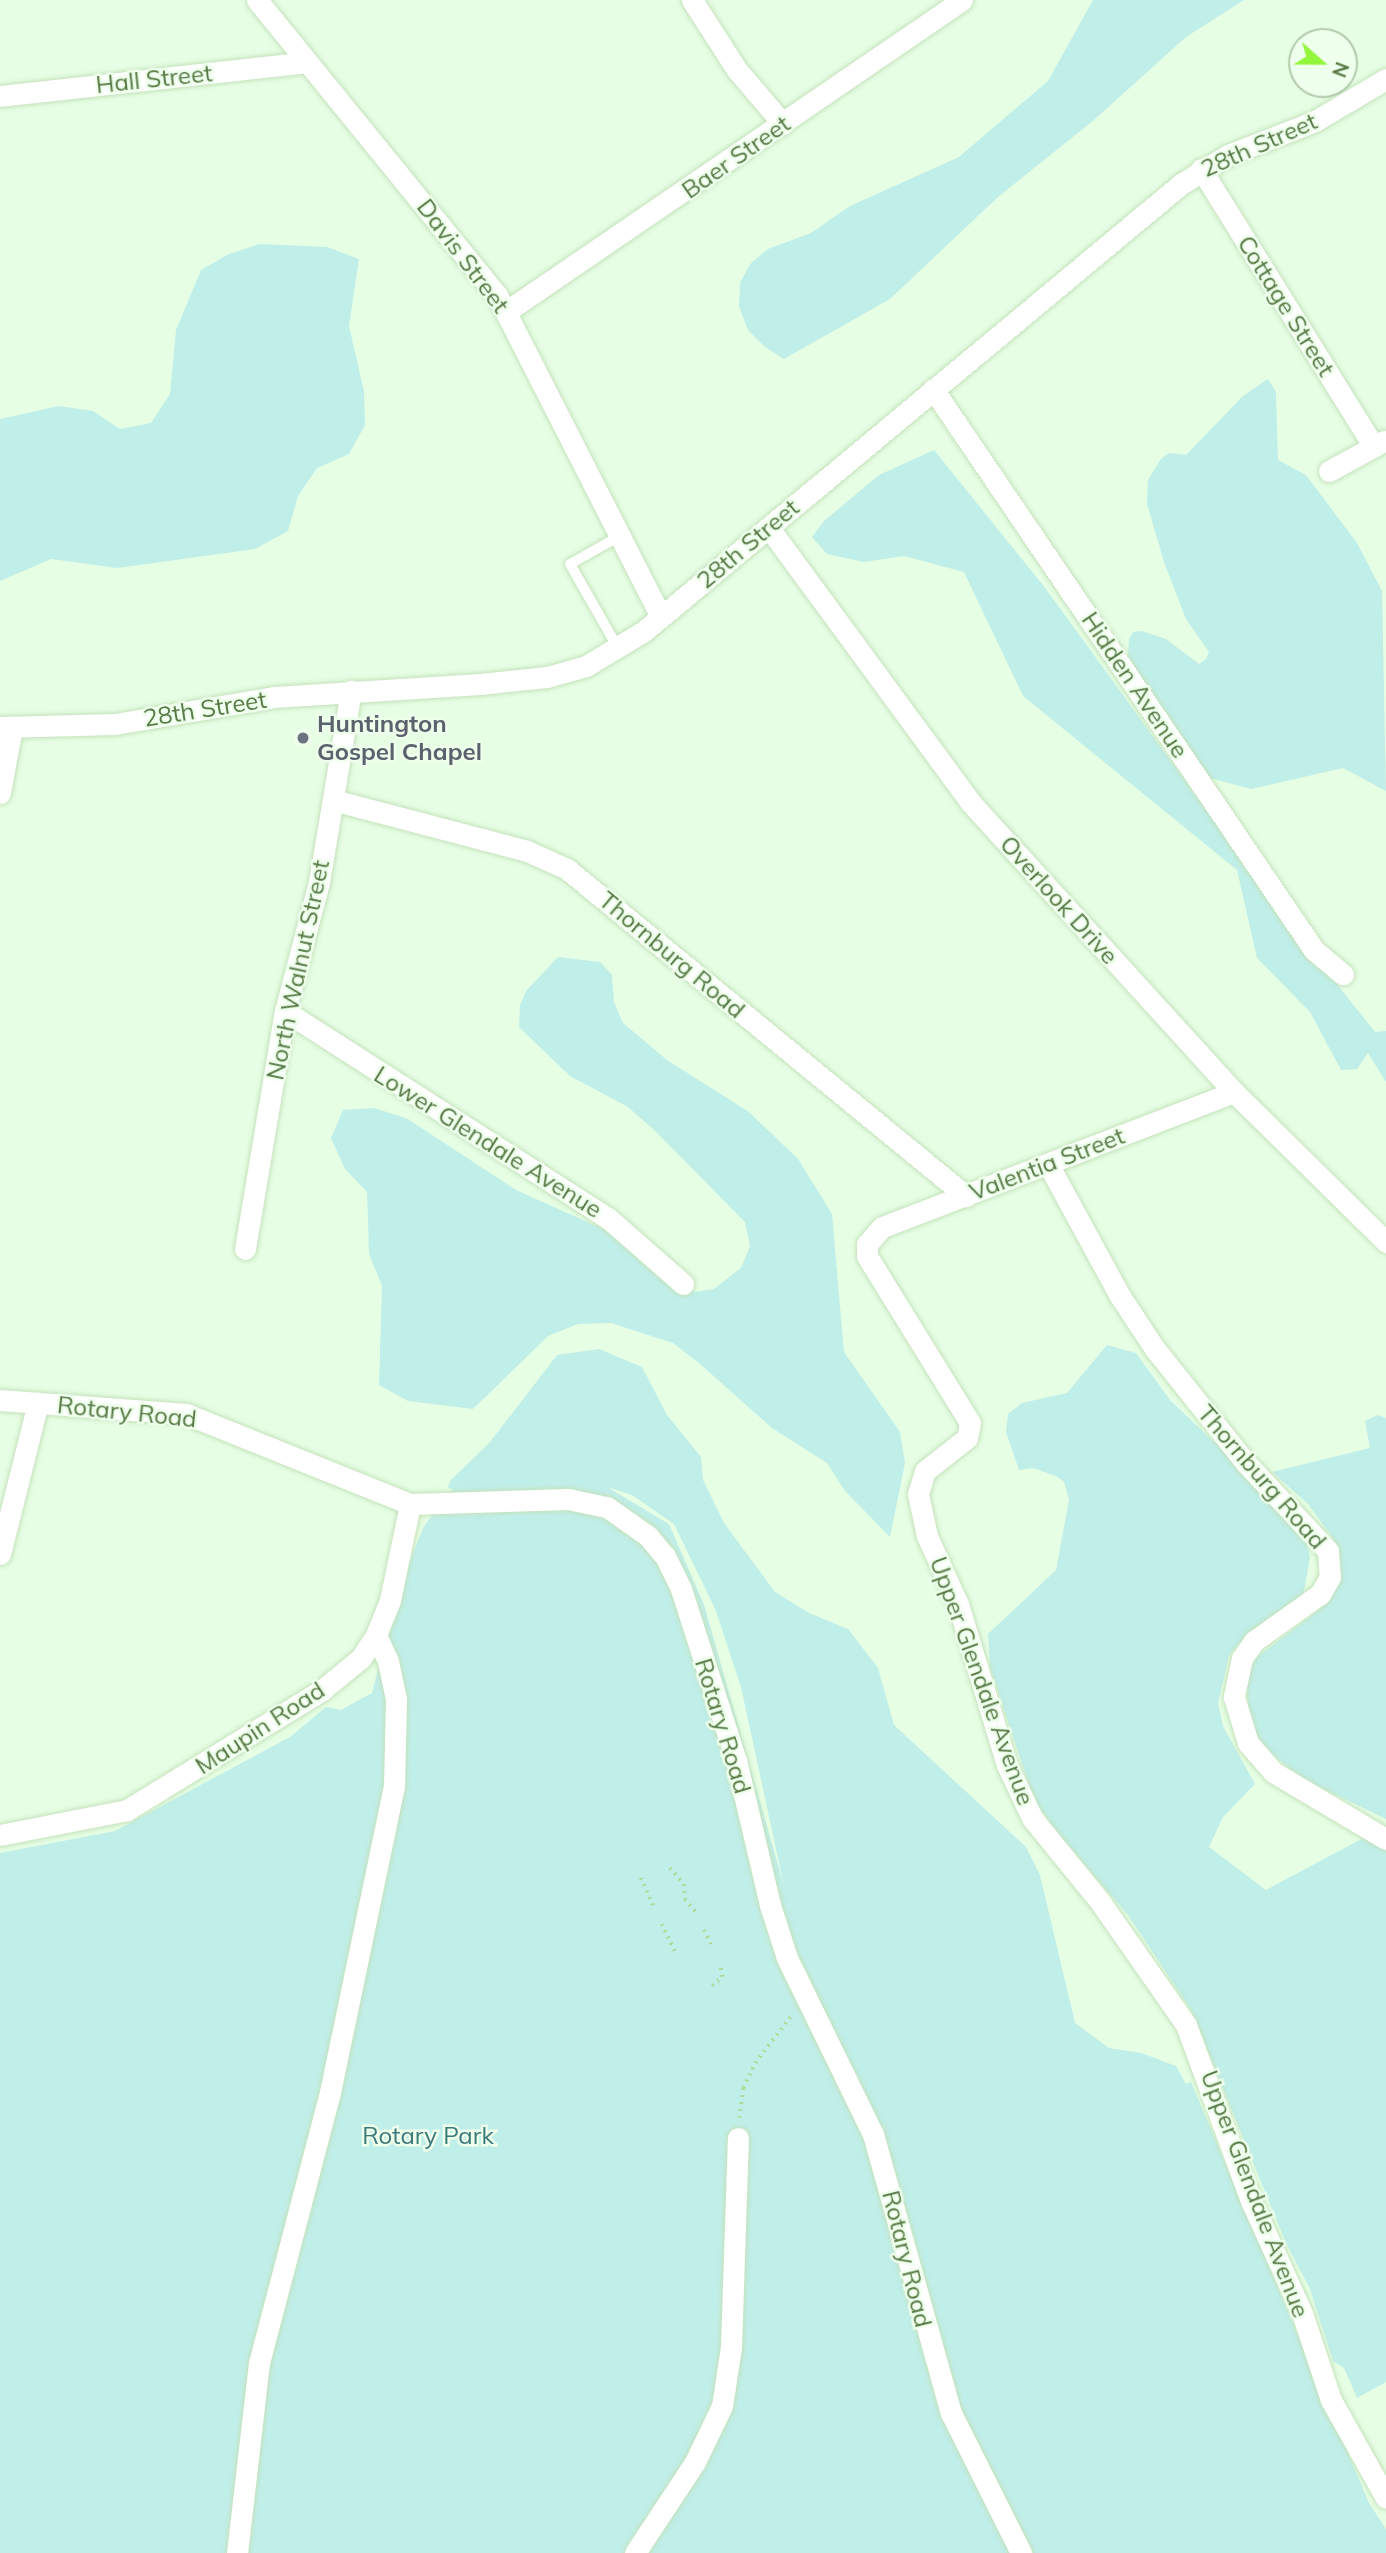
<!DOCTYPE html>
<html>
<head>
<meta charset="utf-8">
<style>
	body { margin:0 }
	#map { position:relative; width:1386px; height:2553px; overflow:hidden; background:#e6fee4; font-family:Mulish,sans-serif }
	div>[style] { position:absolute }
	.green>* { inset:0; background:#c0eee9 }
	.path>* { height:3.5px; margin-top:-1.75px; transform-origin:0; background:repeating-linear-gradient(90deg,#afdc9b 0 2px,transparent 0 7px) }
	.roads { filter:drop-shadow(0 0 2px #c4e2bb) drop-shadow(0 0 2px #c4e2bb) }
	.lane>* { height:10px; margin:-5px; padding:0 5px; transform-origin:5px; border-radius:5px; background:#fff }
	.street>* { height:21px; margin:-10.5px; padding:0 10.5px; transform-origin:10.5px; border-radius:10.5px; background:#fff }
	.dots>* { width:19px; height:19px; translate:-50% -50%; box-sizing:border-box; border:4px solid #eeffec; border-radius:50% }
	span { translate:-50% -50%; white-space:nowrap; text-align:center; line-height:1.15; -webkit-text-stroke:5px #eeffec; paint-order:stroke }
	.street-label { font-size:24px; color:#587a46 }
	.worship-label { font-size:24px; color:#5b616d; font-weight:700 }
	.left { translate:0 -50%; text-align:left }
	.park-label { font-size:24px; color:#3b7a7b }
	.north { position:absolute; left:1288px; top:28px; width:70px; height:70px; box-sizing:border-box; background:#eeffec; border:2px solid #b2caaa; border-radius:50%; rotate:111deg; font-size:19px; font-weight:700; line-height:28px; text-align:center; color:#587a46 }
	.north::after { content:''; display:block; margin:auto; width:24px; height:32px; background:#93f53c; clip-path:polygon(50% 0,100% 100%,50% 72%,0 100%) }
</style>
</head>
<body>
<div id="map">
	<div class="green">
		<div style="clip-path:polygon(1093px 0,1244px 0,1186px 37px,1094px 120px,998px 197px,890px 299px,784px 359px,765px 347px,748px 330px,739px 307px,740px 283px,750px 264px,768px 249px,811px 233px,850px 206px,959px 157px,1048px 81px)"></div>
		<div style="clip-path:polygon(260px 244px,327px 247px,359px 259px,349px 326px,364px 391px,365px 425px,349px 454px,317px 468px,298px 496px,288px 531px,255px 549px,117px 568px,51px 559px,0 581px,0 419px,59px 406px,93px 411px,120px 429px,151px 423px,170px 394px,176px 330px,201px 270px,229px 254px)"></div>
		<div style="clip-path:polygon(1268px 379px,1276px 392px,1278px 460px,1306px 475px,1357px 543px,1382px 591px,1386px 791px,1343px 768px,1251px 789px,1202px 776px,1128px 656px,1129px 639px,1133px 632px,1142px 631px,1166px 639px,1199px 664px,1206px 659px,1209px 652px,1186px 619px,1164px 562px,1147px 504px,1148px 480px,1161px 459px,1169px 453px,1186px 455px,1243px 396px)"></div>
		<div style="clip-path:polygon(934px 450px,1046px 589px,1286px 920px,1375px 1032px,1386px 1031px,1386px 1082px,1368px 1053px,1357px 1069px,1341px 1070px,1310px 1012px,1257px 958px,1237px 870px,1023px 696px,964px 572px,904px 556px,864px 562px,827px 554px,812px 537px,824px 521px,879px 475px)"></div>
		<div style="clip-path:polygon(558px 957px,600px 962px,612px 975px,614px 1002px,623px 1023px,667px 1060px,749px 1112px,798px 1159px,832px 1214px,844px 1352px,900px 1432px,905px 1463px,890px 1537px,845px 1491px,827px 1463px,772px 1428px,699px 1363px,673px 1343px,611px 1323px,578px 1324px,548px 1336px,473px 1409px,408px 1401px,379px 1385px,382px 1286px,369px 1254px,367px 1192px,345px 1169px,331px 1138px,343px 1110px,374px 1108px,406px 1118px,516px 1190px,632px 1242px,677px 1286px,695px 1292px,714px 1289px,741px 1268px,750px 1246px,745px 1222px,654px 1130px,628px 1107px,570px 1076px,519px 1027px,520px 1005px,526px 991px)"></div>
		<div style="clip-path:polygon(1107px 1345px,1136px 1353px,1170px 1400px,1260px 1486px,1307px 1543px,1310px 1557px,1304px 1592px,1290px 1611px,1238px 1644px,1229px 1656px,1218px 1703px,1223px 1726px,1255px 1784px,1223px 1817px,1209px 1847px,1266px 1890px,1386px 1826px,1386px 2382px,1357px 2398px,1344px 2368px,1333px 2361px,1310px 2289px,1286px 2243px,1191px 2010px,1128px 1915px,1055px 1830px,1033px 1797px,990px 1667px,988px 1634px,1056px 1570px,1069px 1500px,1064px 1482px,1058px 1477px,1033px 1468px,1019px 1470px,1006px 1432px,1008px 1414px,1022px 1403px,1067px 1393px)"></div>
		<div style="clip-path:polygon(evenodd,599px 1349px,642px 1367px,667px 1415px,701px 1457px,703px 1480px,724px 1523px,775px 1592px,809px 1613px,848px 1629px,878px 1668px,894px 1725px,1026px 1847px,1040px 1875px,1075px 2023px,1109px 2048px,1141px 2053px,1176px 2066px,1186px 2084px,1191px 2082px,1369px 2503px,1386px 2529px,1386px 2553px,0 2553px,0 1853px,115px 1831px,290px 1737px,326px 1707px,341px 1710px,372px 1693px,398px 1591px,424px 1526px,453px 1489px,448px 1488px,450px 1481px,490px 1442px,557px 1355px,599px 1349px,607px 1487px,632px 1495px,674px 1524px,716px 1611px,741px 1687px,784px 1886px,704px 1605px,669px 1524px,607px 1487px)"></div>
		<div style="clip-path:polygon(1378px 1415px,1386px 1418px,1386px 1819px,1303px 1779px,1266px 1749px,1250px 1728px,1245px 1666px,1320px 1609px,1339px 1580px,1340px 1558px,1333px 1538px,1308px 1504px,1272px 1472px,1370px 1448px,1365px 1421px)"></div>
	</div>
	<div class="path">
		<div style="left:670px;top:1868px;width:21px;rotate:49deg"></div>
		<div style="left:684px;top:1884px;width:15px;rotate:86deg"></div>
		<div style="left:685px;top:1899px;width:17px;rotate:50deg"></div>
		<div style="left:641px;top:1878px;width:32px;rotate:66deg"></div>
		<div style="left:662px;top:1924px;width:31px;rotate:65deg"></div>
		<div style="left:704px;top:1930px;width:20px;rotate:63deg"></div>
		<div style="left:712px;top:1986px;width:13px;rotate:-42deg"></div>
		<div style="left:722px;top:1977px;width:12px;rotate:-99deg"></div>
		<div style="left:739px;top:2118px;width:30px;rotate:-82deg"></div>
		<div style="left:743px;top:2088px;width:28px;rotate:-64deg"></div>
		<div style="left:755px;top:2063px;width:61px;rotate:-52.4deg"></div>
	</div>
	<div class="roads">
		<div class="lane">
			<div style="left:618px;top:537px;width:55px;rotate:150.6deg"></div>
			<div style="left:570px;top:564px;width:97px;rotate:60.3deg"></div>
		</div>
		<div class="street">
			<div style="left:257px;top:0;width:380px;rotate:50.9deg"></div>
			<div style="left:497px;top:295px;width:361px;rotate:63deg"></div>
			<div style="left:692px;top:0;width:83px;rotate:57.3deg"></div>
			<div style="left:737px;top:70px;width:71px;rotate:49.6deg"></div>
			<div style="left:0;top:96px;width:309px;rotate:-6.3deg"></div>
			<div style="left:1201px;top:169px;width:324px;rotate:58.1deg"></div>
			<div style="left:507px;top:311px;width:551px;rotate:-34.35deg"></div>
			<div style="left:933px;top:389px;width:678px;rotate:55.82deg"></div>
			<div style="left:1314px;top:950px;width:38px;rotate:40deg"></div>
			<div style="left:1329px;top:471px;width:63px;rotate:-28.6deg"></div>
			<div style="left:769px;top:528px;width:341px;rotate:53.7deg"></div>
			<div style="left:971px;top:803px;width:391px;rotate:47.7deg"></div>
			<div style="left:1234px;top:1092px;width:214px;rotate:44.6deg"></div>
			<div style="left:0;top:727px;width:115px;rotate:-1.5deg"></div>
			<div style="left:115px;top:724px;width:161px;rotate:-9.6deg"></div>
			<div style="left:274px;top:697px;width:206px;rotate:-3.6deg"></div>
			<div style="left:480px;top:684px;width:67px;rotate:-6deg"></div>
			<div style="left:547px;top:677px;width:41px;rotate:-15.8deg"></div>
			<div style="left:586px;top:666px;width:68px;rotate:-31.1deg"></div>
			<div style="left:644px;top:631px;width:699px;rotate:-39.77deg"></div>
			<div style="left:1181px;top:184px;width:55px;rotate:-31.7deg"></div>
			<div style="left:1228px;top:155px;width:93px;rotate:-21.3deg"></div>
			<div style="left:1315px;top:121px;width:82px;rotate:-30.6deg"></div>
			<div style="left:0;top:793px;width:67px;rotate:-79.7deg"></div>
			<div style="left:333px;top:800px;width:201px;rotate:14.7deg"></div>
			<div style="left:527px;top:851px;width:44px;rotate:24.2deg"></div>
			<div style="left:567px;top:869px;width:516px;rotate:39.34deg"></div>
			<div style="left:285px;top:1011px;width:384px;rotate:32.7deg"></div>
			<div style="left:608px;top:1218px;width:100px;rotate:41.3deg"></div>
			<div style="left:1234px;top:1092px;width:377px;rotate:159deg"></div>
			<div style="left:882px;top:1227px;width:23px;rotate:131deg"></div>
			<div style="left:867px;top:1244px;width:12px;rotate:90deg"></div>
			<div style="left:867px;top:1256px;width:196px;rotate:58.3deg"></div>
			<div style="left:970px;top:1423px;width:15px;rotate:101deg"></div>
			<div style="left:967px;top:1438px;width:53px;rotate:141.8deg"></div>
			<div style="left:925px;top:1471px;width:24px;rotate:107deg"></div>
			<div style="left:918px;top:1494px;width:43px;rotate:77.9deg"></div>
			<div style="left:927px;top:1536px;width:75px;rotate:65.5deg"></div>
			<div style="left:958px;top:1604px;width:168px;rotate:73.1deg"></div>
			<div style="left:1007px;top:1765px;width:59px;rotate:64.7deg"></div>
			<div style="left:1032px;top:1818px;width:109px;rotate:50.9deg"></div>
			<div style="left:1101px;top:1903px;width:149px;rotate:55.1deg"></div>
			<div style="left:1186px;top:2025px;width:190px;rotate:69.7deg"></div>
			<div style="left:1252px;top:2203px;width:121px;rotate:65.6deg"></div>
			<div style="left:1302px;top:2313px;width:92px;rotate:71.6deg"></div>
			<div style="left:1331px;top:2400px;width:112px;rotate:60.7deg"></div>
			<div style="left:1048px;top:1164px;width:150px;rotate:61.4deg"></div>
			<div style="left:1120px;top:1296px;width:64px;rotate:56.6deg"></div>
			<div style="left:1155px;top:1349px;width:146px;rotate:51.4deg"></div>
			<div style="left:1246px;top:1463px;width:120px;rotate:47deg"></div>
			<div style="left:1328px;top:1551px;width:26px;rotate:86deg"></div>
			<div style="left:1330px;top:1577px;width:20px;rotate:120deg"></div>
			<div style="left:1320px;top:1594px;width:81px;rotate:144.5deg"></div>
			<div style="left:1254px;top:1641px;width:21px;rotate:125deg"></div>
			<div style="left:1242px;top:1658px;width:40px;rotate:102deg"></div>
			<div style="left:1234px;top:1697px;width:48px;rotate:73.1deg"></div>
			<div style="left:1248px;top:1743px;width:38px;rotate:49deg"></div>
			<div style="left:1273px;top:1772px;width:131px;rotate:30.7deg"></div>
			<div style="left:245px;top:1249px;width:241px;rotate:-80.5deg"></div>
			<div style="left:285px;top:1011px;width:133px;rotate:-75.2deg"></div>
			<div style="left:319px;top:882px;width:194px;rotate:-80.5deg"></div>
			<div style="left:0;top:1400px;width:187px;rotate:4.3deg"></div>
			<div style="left:186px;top:1414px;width:241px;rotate:21.9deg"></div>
			<div style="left:410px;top:1504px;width:158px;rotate:-1.8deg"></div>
			<div style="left:568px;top:1499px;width:40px;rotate:12deg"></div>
			<div style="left:607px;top:1507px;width:50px;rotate:35.3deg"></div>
			<div style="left:648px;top:1536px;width:26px;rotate:50deg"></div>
			<div style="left:665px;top:1556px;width:37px;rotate:64deg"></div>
			<div style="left:681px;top:1589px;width:180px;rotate:72.2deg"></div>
			<div style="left:736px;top:1760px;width:149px;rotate:76.8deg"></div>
			<div style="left:770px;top:1905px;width:56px;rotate:72.2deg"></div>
			<div style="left:787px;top:1958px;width:196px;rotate:64deg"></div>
			<div style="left:873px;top:2134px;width:290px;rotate:74.4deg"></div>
			<div style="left:951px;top:2413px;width:157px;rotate:63.4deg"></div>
			<div style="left:0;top:1554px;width:156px;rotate:-75.9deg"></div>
			<div style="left:0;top:1835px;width:129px;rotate:-11.1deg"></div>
			<div style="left:127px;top:1810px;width:229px;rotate:-31.6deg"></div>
			<div style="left:322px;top:1690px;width:50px;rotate:-39.4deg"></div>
			<div style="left:361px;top:1658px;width:27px;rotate:-57deg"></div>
			<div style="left:376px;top:1635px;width:38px;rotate:-68deg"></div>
			<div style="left:390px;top:1600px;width:98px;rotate:-78.2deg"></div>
			<div style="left:237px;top:2553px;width:191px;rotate:-83.4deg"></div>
			<div style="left:259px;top:2363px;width:275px;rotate:-75.3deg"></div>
			<div style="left:329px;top:2097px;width:317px;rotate:-78.2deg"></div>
			<div style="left:394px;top:1787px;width:88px;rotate:-88.7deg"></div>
			<div style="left:396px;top:1699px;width:39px;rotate:-102deg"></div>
			<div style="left:388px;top:1661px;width:29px;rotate:-115deg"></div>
			<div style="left:635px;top:2553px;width:109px;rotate:-56.6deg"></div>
			<div style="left:695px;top:2462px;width:62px;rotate:-64.3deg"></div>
			<div style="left:722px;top:2406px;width:60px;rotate:-81.3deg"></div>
			<div style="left:731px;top:2347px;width:209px;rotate:-88.1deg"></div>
		</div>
	</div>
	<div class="dots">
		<div style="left:303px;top:738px;background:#6b7280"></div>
	</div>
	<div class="street-label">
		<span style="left:154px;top:79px;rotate:-6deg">Hall Street</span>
		<span style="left:1259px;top:145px;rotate:-24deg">28th Street</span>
		<span style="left:736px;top:157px;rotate:-35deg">Baer Street</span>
		<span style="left:463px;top:256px;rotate:53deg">Davis Street</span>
		<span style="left:1286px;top:306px;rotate:58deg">Cottage Street</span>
		<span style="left:748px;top:544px;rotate:-40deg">28th Street</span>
		<span style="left:1135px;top:685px;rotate:56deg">Hidden Avenue</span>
		<span style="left:205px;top:709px;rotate:-9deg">28th Street</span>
		<span style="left:1059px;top:900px;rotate:48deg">Overlook Drive</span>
		<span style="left:672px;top:955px;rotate:40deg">Thornburg Road</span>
		<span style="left:298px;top:970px;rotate:-78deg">North Walnut Street</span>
		<span style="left:488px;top:1142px;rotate:32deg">Lower Glendale Avenue</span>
		<span style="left:1047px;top:1164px;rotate:-21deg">Valentia Street</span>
		<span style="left:127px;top:1412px;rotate:6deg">Rotary Road</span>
		<span style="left:1262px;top:1477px;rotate:49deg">Thornburg Road</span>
		<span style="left:982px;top:1681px;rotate:70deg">Upper Glendale Avenue</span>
		<span style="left:723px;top:1726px;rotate:73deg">Rotary Road</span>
		<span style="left:260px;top:1728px;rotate:-33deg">Maupin Road</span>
		<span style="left:1255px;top:2194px;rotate:69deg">Upper Glendale Avenue</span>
		<span style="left:907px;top:2259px;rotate:76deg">Rotary Road</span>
	</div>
	<div class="worship-label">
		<span class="left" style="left:317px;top:738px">Huntington<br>Gospel Chapel</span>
	</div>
	<div class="park-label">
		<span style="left:428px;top:2136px">Rotary Park</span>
	</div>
	<div class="north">N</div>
</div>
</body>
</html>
